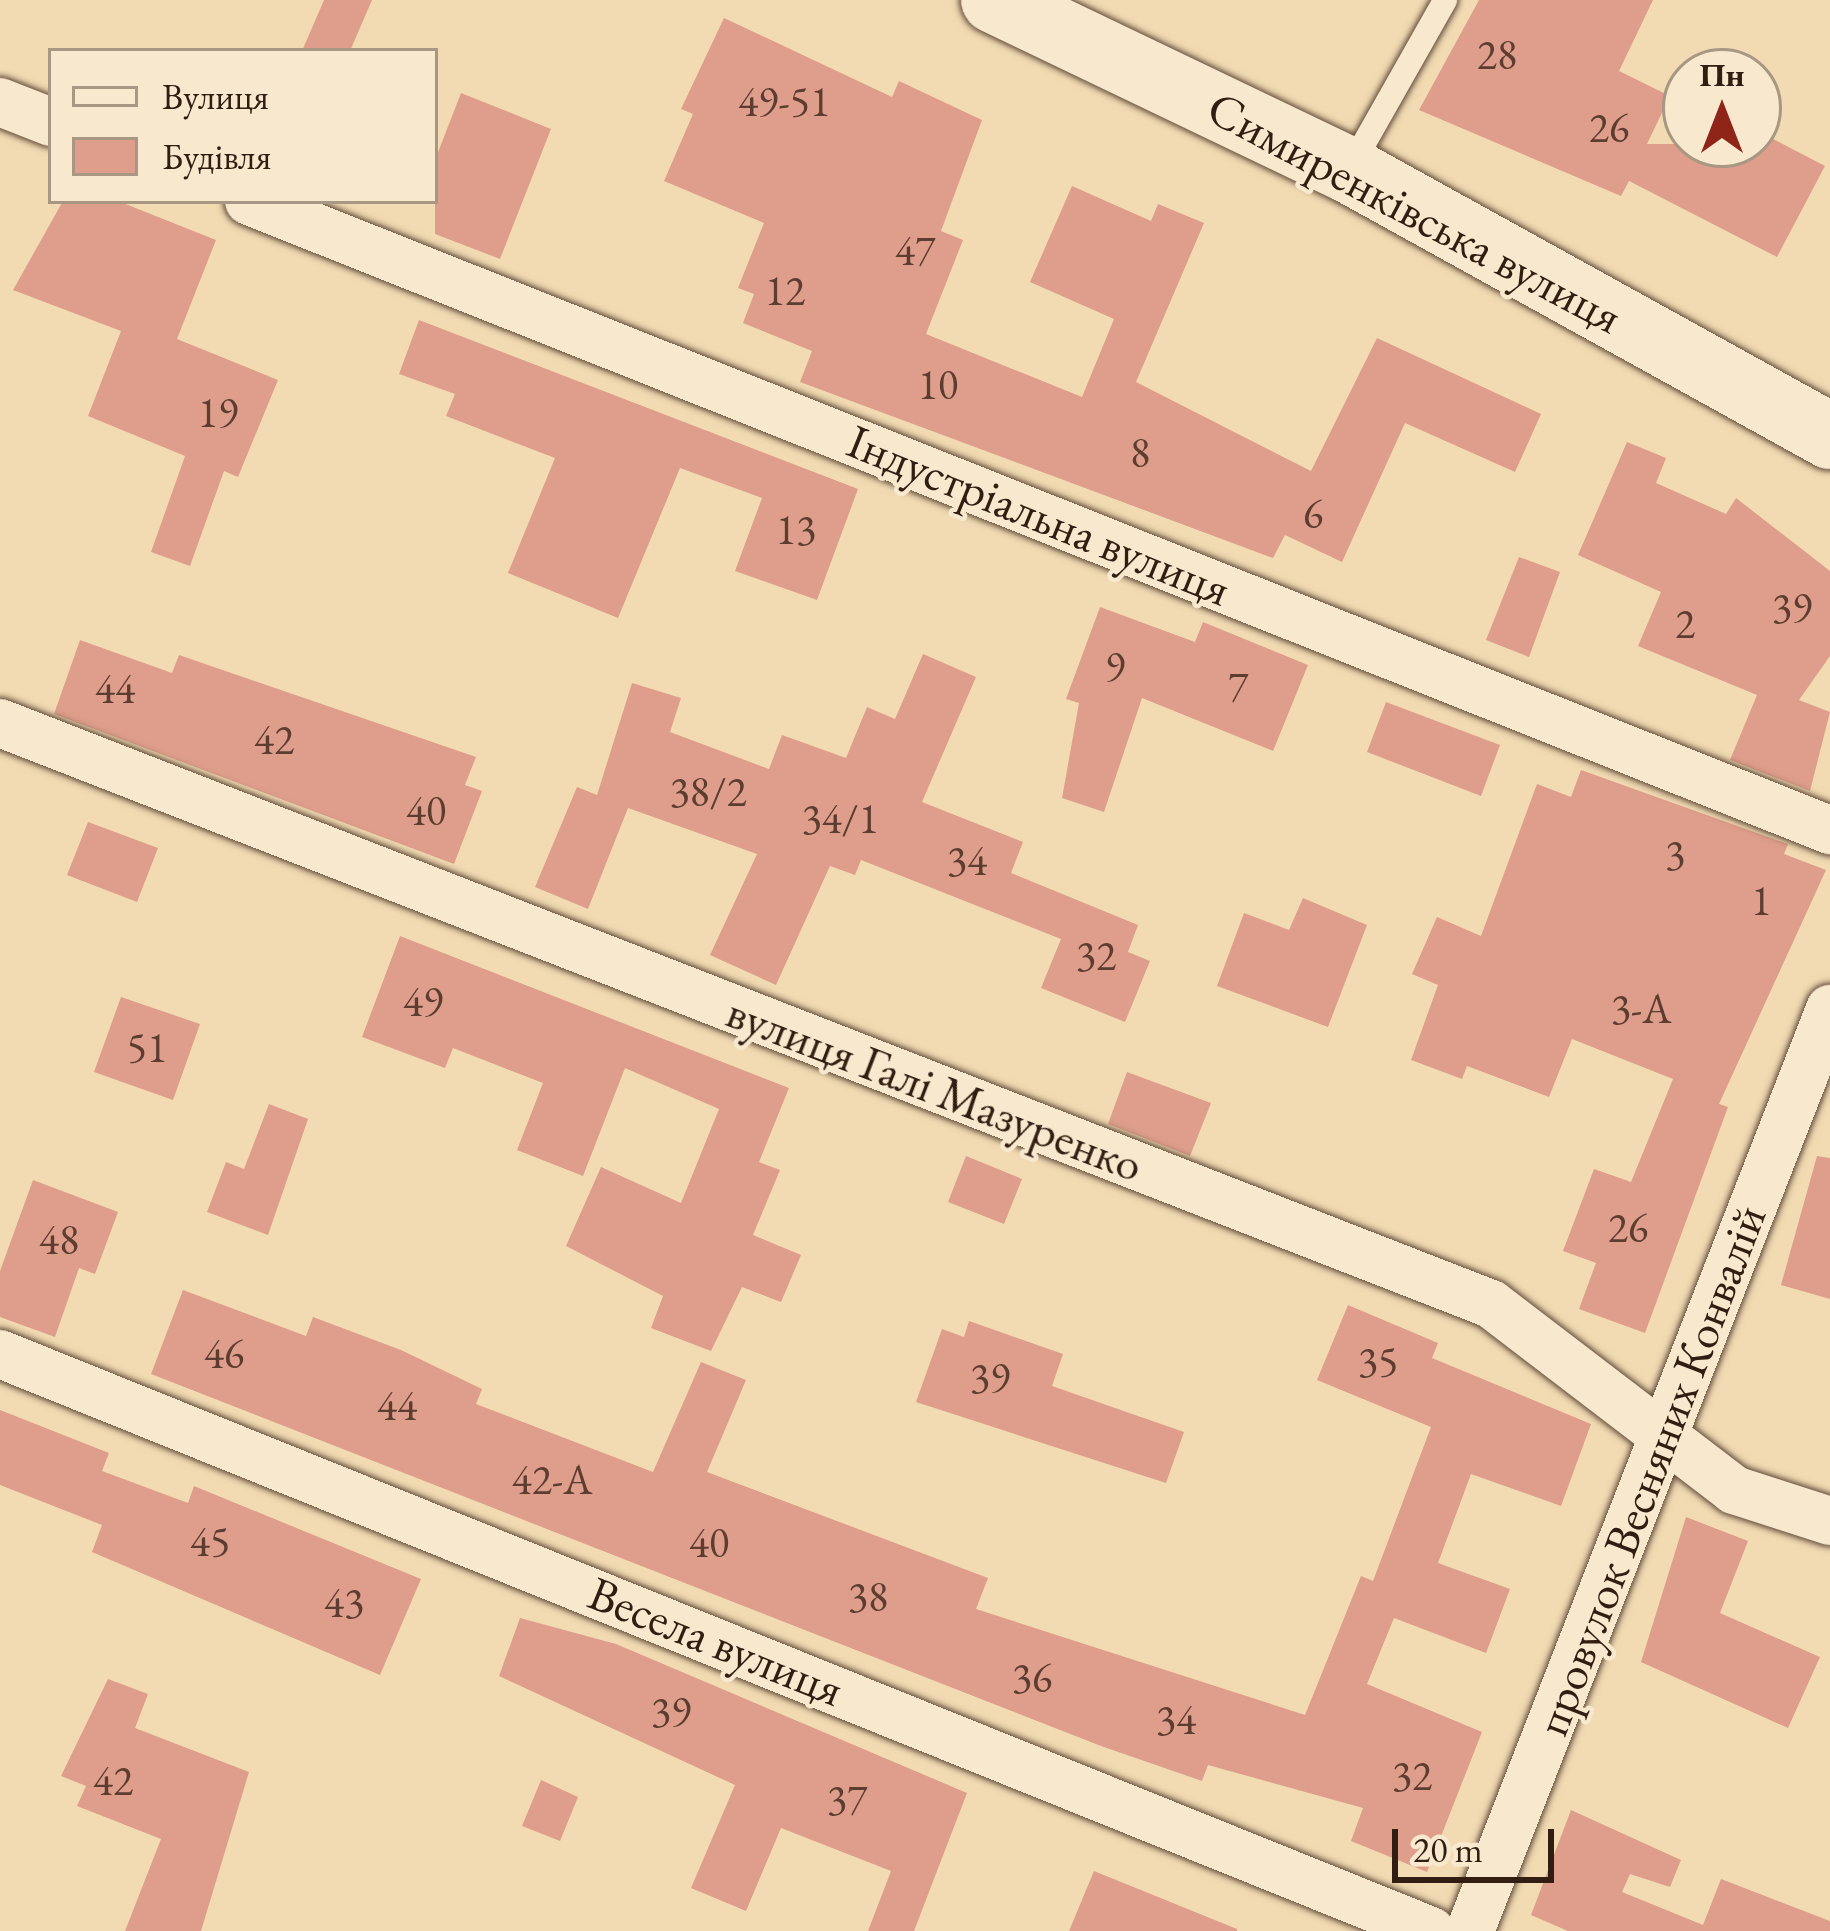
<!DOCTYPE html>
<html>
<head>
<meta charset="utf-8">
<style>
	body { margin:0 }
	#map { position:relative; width:1830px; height:1931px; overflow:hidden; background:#f2dbb3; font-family:"EB Garamond",serif }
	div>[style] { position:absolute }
	.building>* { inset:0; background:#de9e8b }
	.roads { filter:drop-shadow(0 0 3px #614c3a) drop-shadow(0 0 3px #614c3a) }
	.lane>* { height:24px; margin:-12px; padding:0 12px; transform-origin:12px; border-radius:12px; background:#f7e8ce }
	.street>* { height:48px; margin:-24px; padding:0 24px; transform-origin:24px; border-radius:24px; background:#f7e8ce }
	.secondary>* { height:66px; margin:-33px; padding:0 33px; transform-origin:33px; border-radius:33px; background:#f7e8ce }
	span { translate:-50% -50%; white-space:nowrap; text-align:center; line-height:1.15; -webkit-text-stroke:9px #f7e8ce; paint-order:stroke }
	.number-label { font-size:42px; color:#5c3d30 }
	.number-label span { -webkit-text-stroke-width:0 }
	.street-label { font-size:48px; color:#311d11 }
	.legend { position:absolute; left:48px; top:48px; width:390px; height:156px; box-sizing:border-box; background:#f7e8ce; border:3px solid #a89782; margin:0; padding:15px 21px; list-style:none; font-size:36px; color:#311d11 }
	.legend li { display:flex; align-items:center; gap:24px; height:60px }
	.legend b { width:60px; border:3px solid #a89782 }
	.north { position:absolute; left:1662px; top:48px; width:120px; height:120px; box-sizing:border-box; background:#f7e8ce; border:3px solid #a89782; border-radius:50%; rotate:0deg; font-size:33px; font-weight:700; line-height:48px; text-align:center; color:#311d11 }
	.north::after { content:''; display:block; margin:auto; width:42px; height:54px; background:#8f2418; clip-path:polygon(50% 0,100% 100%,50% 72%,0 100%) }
	.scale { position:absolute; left:1392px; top:1829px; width:162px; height:54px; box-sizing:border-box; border:6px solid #311d11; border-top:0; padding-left:15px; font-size:36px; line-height:42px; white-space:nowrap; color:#311d11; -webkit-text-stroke:9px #f7e8ce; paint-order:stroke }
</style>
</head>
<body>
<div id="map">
	<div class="building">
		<div style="clip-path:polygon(324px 0,372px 0,350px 51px,302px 51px)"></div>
		<div style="clip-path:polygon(1479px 0,1653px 0,1619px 71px,1670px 96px,1647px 144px,1758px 144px,1758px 131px,1825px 166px,1777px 257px,1629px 181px,1621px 196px,1419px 110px)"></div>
		<div style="clip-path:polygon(724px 18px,892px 97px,899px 81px,982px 120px,941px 231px,963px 240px,926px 334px,1082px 397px,1114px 319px,1030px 282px,1072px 186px,1151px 221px,1158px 204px,1204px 223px,1136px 382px,1311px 471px,1377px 338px,1541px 414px,1515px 472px,1405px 423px,1342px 562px,1285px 535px,1273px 558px,800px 382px,812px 351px,743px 323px,754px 294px,738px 288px,764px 223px,664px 181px,693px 114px,681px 109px)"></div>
		<div style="clip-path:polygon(461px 93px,551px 129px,500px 259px,435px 234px,435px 160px)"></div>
		<div style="clip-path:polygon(63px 201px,118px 201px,216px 240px,177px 339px,278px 380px,238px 477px,224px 471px,190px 566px,151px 552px,185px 456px,88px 416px,121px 331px,13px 290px)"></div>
		<div style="clip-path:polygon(419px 320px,858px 489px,817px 600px,735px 571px,762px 498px,680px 468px,618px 618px,508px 573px,555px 458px,446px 416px,455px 394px,399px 374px)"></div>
		<div style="clip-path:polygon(1627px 442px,1666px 458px,1656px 483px,1726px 514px,1736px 498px,1830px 571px,1830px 656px,1799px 700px,1830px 712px,1810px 791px,1730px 760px,1757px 695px,1638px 646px,1661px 592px,1578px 555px)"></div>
		<div style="clip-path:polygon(1519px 557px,1560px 572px,1529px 657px,1486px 640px)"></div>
		<div style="clip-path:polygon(1100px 607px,1195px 642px,1203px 622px,1308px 665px,1273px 751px,1142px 698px,1104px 812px,1062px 798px,1079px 703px,1066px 699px)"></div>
		<div style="clip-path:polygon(80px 640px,172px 673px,179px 655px,476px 757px,465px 785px,482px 791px,454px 864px,54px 714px)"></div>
		<div style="clip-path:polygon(923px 654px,976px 677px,922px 802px,1023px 842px,1011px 873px,1138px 925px,1128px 952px,1150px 961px,1125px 1022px,1041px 988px,1061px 939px,861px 860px,855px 875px,830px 866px,776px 985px,710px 955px,757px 854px,628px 808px,588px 909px,535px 887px,577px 787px,597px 795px,632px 683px,681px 698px,670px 732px,769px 769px,782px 735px,846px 758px,867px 707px,895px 719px)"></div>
		<div style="clip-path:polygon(1386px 702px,1500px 745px,1481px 796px,1367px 752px)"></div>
		<div style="clip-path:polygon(1581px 770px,1788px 844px,1784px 854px,1826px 870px,1719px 1104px,1728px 1107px,1645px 1333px,1579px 1309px,1596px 1263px,1563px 1251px,1594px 1169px,1631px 1182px,1673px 1079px,1572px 1039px,1549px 1097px,1467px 1066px,1462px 1079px,1411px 1060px,1438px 985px,1412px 974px,1437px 917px,1481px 936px,1537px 784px,1571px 797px)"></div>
		<div style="clip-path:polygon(88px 822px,158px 848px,137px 902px,67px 875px)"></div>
		<div style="clip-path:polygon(1303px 898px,1367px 925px,1328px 1027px,1217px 986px,1244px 913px,1289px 930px)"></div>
		<div style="clip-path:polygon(400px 936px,789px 1088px,759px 1162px,780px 1170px,753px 1235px,801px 1255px,781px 1302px,742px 1287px,711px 1351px,651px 1328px,663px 1296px,566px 1246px,601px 1167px,681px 1203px,719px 1109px,625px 1068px,583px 1176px,517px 1150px,543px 1083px,453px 1048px,445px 1068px,362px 1037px)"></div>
		<div style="clip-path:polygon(121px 997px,200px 1024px,173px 1100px,94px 1072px)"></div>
		<div style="clip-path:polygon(1127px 1072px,1211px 1103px,1190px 1156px,1108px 1124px)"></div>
		<div style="clip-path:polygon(269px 1104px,308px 1119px,268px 1235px,207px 1212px,226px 1162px,244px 1169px)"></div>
		<div style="clip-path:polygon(966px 1156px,1022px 1179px,1004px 1224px,948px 1202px)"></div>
		<div style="clip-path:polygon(1817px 1156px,1830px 1158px,1830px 1299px,1781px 1285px)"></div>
		<div style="clip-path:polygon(33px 1180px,118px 1212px,95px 1274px,79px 1268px,55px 1337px,0 1317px,0 1271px)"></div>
		<div style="clip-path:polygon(183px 1290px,306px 1336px,313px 1317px,401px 1350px,482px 1389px,476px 1404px,653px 1472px,701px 1362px,746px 1380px,707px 1472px,988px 1578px,976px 1609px,1305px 1715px,1361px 1576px,1373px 1581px,1431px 1427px,1317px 1380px,1348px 1305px,1438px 1343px,1432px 1358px,1591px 1424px,1561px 1506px,1471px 1474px,1438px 1563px,1510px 1589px,1486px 1653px,1394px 1618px,1367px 1684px,1482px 1732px,1427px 1872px,1351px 1841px,1363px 1808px,1208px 1765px,1202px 1781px,1101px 1746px,151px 1374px)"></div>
		<div style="clip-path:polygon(969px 1321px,1063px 1354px,1052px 1386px,1184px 1432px,1166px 1483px,916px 1402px,942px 1329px,964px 1337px)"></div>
		<div style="clip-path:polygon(0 1410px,109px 1453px,102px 1471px,188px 1503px,194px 1486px,421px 1579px,380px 1675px,92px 1552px,102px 1525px,0 1485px)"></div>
		<div style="clip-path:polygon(1686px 1517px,1748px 1541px,1720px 1613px,1820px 1657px,1788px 1728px,1641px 1662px)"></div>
		<div style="clip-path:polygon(520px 1618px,616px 1644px,967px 1793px,914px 1931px,868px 1931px,891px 1871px,781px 1828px,746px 1911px,691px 1888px,735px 1785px,499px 1676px)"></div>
		<div style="clip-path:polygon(108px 1679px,148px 1694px,135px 1728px,249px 1772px,201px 1931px,125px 1931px,161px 1839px,77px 1806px,86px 1786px,61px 1776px)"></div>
		<div style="clip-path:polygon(541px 1780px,578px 1797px,560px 1841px,522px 1826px)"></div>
		<div style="clip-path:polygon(1571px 1810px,1681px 1860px,1670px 1887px,1630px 1874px,1622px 1892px,1703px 1925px,1721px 1879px,1830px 1921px,1830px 1931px,1568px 1931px,1531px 1915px)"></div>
		<div style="clip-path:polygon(1094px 1871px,1237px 1929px,1237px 1931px,1069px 1931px)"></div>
	</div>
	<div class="roads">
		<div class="lane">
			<div style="left:1349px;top:170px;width:195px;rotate:-60.5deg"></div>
		</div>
		<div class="street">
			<div style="left:0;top:102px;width:55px;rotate:21.4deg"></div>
			<div style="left:249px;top:201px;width:1702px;rotate:21.7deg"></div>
			<div style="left:0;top:723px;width:1600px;rotate:21.29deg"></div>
			<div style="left:1491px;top:1304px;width:306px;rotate:37.4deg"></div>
			<div style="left:1734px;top:1490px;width:101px;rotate:17.9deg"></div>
			<div style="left:0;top:1354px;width:1543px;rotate:21.96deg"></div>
			<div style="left:1470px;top:1931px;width:990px;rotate:-68.67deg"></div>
		</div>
		<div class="secondary">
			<div style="left:994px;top:0;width:394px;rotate:25.6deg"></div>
			<div style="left:1349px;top:170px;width:550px;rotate:28.94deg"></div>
		</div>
	</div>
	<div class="number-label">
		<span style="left:1497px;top:55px">28</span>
		<span style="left:784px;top:102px">49-51</span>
		<span style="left:1609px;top:128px">26</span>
		<span style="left:915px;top:251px">47</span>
		<span style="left:785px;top:291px">12</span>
		<span style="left:938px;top:385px">10</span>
		<span style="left:218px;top:413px">19</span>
		<span style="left:1140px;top:453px">8</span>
		<span style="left:1313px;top:514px">6</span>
		<span style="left:796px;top:530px">13</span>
		<span style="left:1792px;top:608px">39</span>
		<span style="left:1685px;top:624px">2</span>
		<span style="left:1115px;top:667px">9</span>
		<span style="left:1238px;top:687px">7</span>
		<span style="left:115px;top:689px">44</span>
		<span style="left:274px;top:740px">42</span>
		<span style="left:708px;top:792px">38/2</span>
		<span style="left:426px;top:811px">40</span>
		<span style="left:840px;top:819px">34/1</span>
		<span style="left:1675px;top:855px">3</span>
		<span style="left:967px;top:861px">34</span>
		<span style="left:1761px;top:901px">1</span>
		<span style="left:1096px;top:956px">32</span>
		<span style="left:423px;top:1002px">49</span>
		<span style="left:1641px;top:1009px">3-А</span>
		<span style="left:147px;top:1048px">51</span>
		<span style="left:1628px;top:1228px">26</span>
		<span style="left:59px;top:1240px">48</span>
		<span style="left:224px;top:1354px">46</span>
		<span style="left:1378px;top:1362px">35</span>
		<span style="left:990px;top:1378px">39</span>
		<span style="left:397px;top:1406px">44</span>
		<span style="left:552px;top:1480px">42-А</span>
		<span style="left:210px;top:1542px">45</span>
		<span style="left:709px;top:1543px">40</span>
		<span style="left:868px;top:1597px">38</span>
		<span style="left:344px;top:1603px">43</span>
		<span style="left:1032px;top:1678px">36</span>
		<span style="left:671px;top:1712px">39</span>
		<span style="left:1176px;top:1720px">34</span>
		<span style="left:1412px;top:1776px">32</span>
		<span style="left:113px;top:1781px">42</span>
		<span style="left:847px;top:1800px">37</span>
	</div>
	<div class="street-label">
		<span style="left:1415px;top:212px;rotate:28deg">Симиренківська вулиця</span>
		<span style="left:1039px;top:515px;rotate:22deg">Індустріальна вулиця</span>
		<span style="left:935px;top:1088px;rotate:21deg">вулиця Галі Мазуренко</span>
		<span style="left:1650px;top:1470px;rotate:-69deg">провулок Весняних Конвалій</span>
		<span style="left:716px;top:1641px;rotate:22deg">Весела вулиця</span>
	</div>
	<ul class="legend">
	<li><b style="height:15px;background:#f7e8ce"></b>Вулиця</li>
	<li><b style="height:33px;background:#de9e8b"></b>Будівля</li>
	</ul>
	<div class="north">Пн</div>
	<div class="scale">20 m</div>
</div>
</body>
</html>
